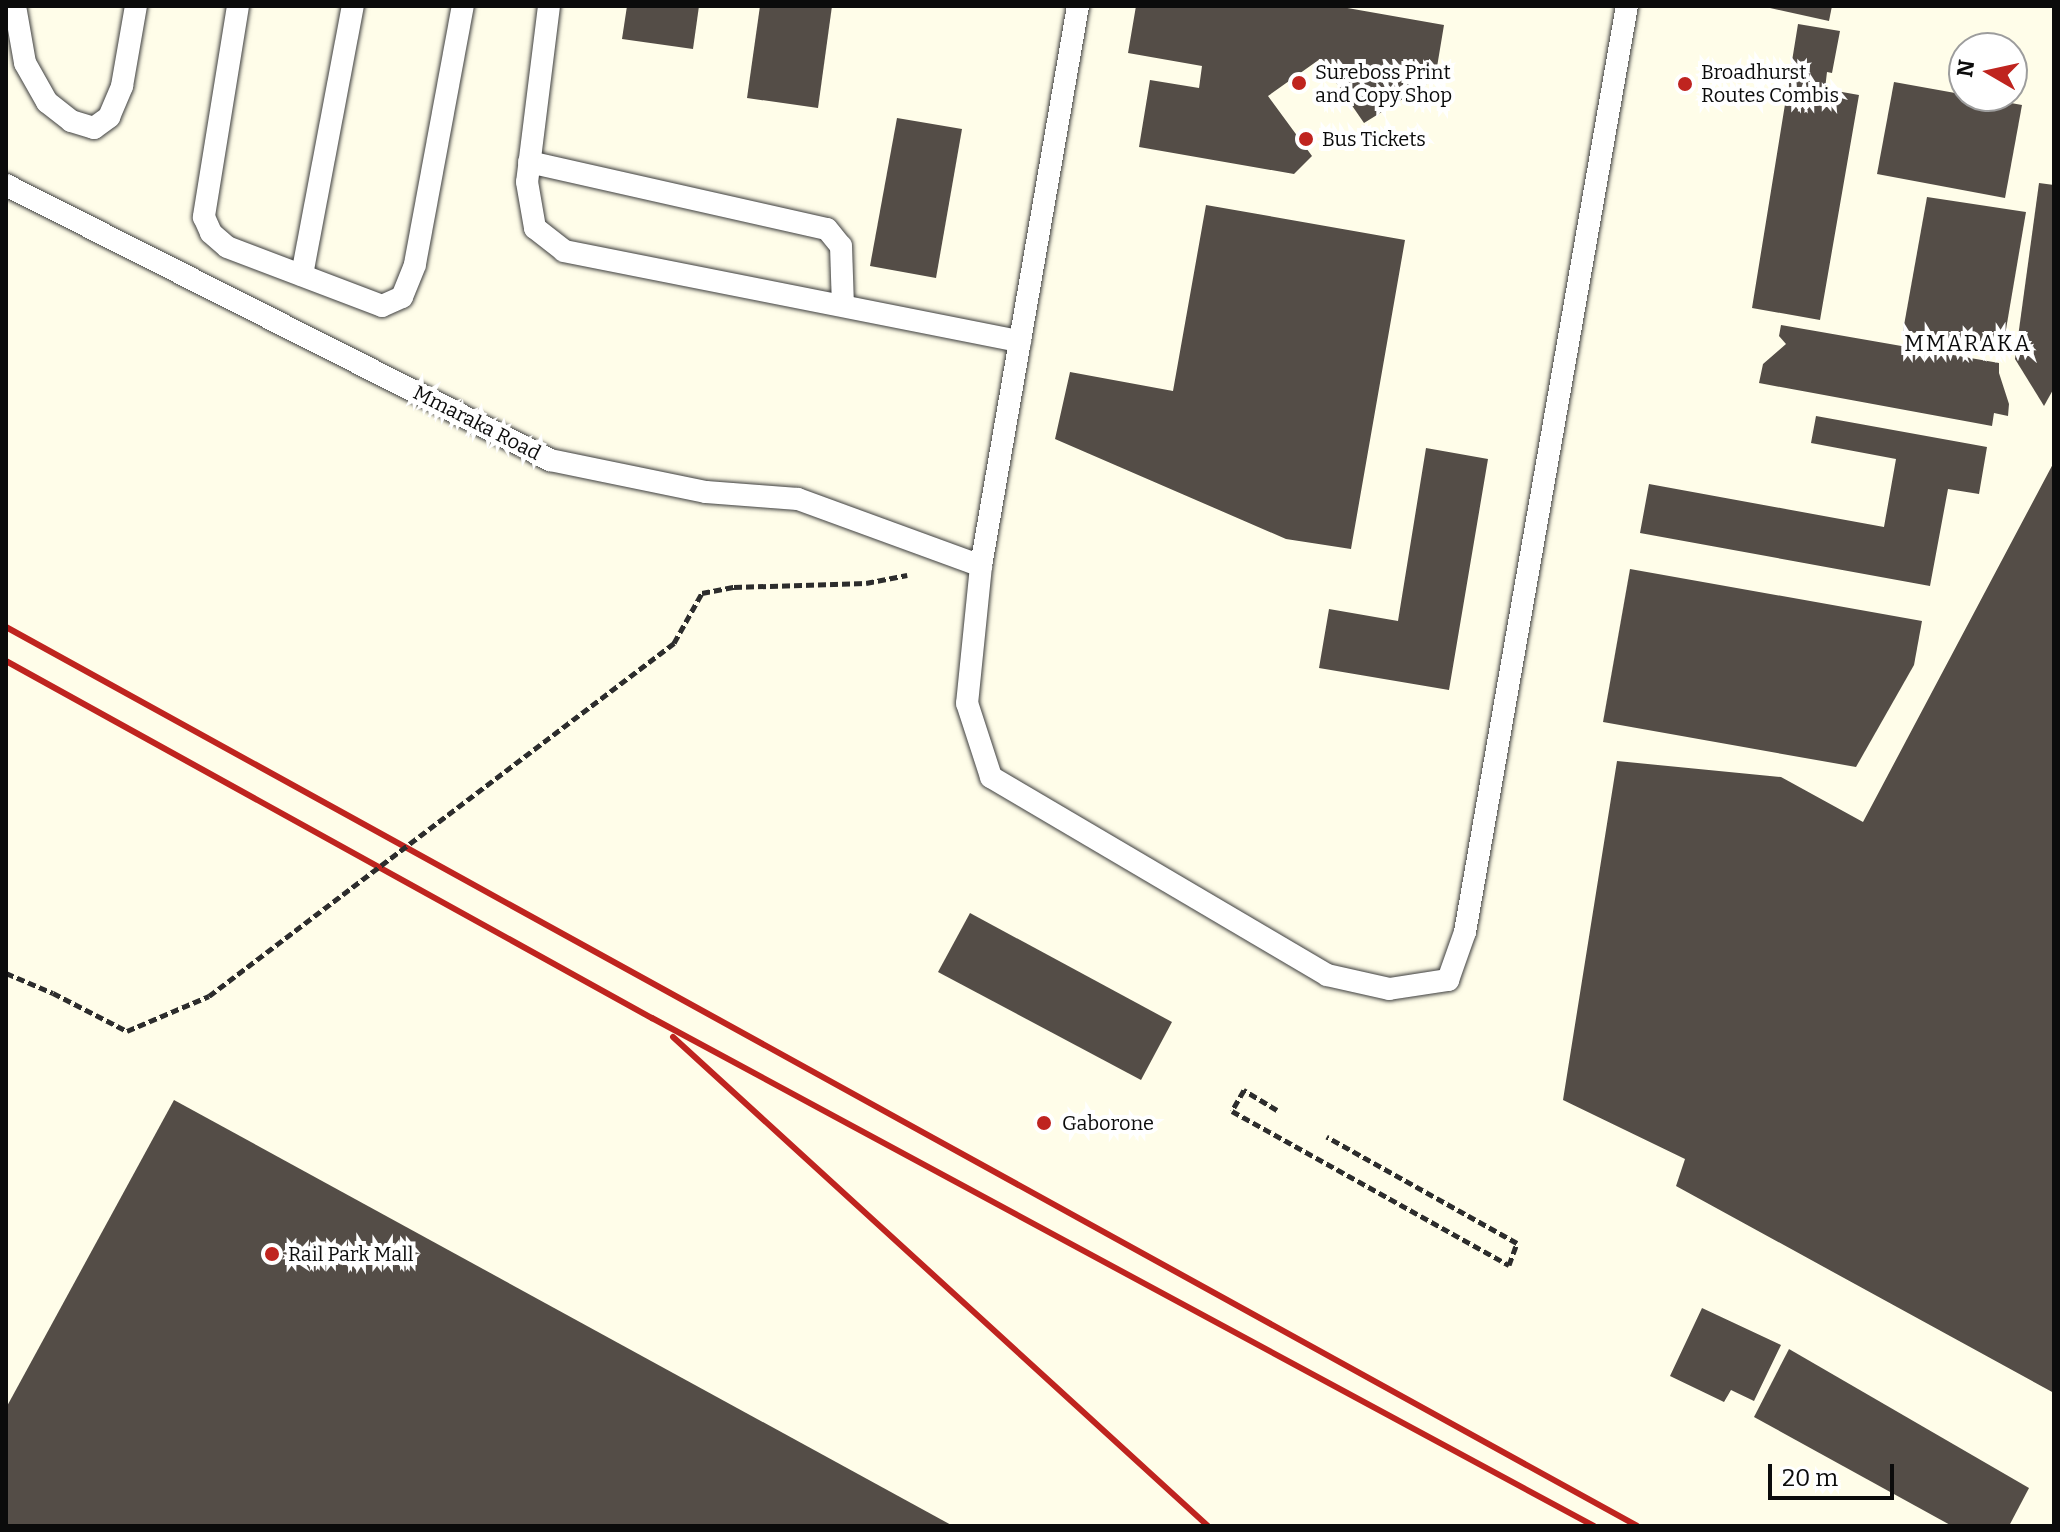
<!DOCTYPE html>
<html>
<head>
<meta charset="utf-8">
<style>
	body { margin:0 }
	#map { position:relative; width:2060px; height:1532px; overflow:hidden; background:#fffde9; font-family:Bitter,serif }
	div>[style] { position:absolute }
	.building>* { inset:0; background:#544d47 }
	.path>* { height:5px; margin-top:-2.5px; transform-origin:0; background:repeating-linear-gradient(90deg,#2d2d2d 0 8px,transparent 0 12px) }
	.roads { filter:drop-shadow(0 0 2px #3e3e3e) drop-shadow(0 0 2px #3e3e3e) }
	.lane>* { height:22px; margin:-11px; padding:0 11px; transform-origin:11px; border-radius:11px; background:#fff }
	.rail>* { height:6px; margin:-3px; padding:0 3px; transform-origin:3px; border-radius:3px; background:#bf241f }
	.path-bridge>* { height:5px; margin-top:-2.5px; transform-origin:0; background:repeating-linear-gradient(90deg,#2d2d2d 0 8px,transparent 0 12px) }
	.dots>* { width:22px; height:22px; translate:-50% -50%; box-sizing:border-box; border:4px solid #fff; border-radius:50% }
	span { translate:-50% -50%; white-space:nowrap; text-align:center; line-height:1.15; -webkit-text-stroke:8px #fff; paint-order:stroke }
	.poi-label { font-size:20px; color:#0b0b0b }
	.left { translate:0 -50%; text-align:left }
	.street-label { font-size:20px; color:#0b0b0b }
	.neighbourhood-label { font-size:22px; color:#0b0b0b; letter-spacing:2px }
	.frame { position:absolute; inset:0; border:8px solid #0b0b0b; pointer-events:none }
	.north { position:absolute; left:1948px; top:32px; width:80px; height:80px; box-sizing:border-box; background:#fff; border:2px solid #9d9d9d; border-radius:50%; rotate:279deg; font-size:22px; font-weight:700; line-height:32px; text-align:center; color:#0b0b0b }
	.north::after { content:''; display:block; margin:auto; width:28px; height:36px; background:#bf241f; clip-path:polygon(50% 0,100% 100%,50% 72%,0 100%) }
	.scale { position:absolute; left:1768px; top:1464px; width:126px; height:36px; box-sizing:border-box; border:4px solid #0b0b0b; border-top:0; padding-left:10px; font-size:24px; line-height:28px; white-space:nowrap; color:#0b0b0b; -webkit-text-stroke:6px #fff; paint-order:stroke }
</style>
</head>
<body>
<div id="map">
	<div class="building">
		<div style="clip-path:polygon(627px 6px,699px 6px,693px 49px,622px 39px)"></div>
		<div style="clip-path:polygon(760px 6px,832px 6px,818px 108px,747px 98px)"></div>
		<div style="clip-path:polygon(1136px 6px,1336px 6px,1444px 25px,1435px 79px,1364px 123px,1320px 59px,1268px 96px,1312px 156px,1294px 174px,1139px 147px,1150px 80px,1199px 88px,1202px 66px,1128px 53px)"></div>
		<div style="clip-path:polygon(1761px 6px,1832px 6px,1829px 21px)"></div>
		<div style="clip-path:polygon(1798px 24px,1840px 31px,1832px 73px,1827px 72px,1825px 89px,1859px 95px,1820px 320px,1752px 308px)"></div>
		<div style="clip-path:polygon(1894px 82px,2022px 105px,2005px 198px,1877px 174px)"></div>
		<div style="clip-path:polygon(897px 118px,962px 129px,936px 278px,870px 266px)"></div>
		<div style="clip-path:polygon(2039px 183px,2054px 185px,2054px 388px,2044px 406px,2015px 359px)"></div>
		<div style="clip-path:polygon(1927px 197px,2026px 212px,2003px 347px,1903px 331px)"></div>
		<div style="clip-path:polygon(1206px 205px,1405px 240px,1351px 549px,1286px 539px,1055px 439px,1070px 372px,1173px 391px)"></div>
		<div style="clip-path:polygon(1781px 325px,1999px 363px,1999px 373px,2009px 404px,2008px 416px,1994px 413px,1992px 426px,1759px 383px,1763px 364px,1786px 344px,1779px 336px)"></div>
		<div style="clip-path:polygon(1816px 416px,1987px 447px,1979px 494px,1948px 489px,1930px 586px,1640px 533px,1649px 484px,1884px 527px,1896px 459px,1811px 443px)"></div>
		<div style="clip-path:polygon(1426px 448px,1488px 459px,1449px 690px,1319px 668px,1329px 609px,1398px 621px)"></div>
		<div style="clip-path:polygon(2054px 462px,2054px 1393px,1676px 1186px,1685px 1159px,1563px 1100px,1617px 761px,1781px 777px,1863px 822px)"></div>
		<div style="clip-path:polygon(1630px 569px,1922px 621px,1914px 665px,1856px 767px,1603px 722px)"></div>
		<div style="clip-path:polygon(970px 913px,1172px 1022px,1141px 1080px,938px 972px)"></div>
		<div style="clip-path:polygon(174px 1100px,953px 1526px,6px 1526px,6px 1408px)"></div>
		<div style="clip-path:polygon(1702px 1308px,1781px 1345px,1754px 1401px,1731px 1390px,1724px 1402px,1670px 1376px)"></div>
		<div style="clip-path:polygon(1789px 1349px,2029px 1488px,2009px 1526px,1952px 1526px,1754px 1417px)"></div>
	</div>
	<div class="path">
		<div style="left:674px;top:643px;width:57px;rotate:-60.8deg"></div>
		<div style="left:702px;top:593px;width:33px;rotate:-11deg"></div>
		<div style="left:734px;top:587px;width:132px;rotate:-1.7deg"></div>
		<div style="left:866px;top:583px;width:42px;rotate:-11deg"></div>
		<div style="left:6px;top:973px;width:51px;rotate:23.1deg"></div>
		<div style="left:53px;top:993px;width:83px;rotate:27.2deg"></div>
		<div style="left:127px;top:1031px;width:89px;rotate:-23.1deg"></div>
		<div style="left:1277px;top:1110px;width:39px;rotate:-149deg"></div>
		<div style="left:1244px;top:1090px;width:24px;rotate:120deg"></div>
		<div style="left:1232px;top:1111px;width:317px;rotate:29.1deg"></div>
		<div style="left:1509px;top:1265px;width:23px;rotate:-70deg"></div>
		<div style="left:1517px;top:1243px;width:218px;rotate:-150.8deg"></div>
	</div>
	<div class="roads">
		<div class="lane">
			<div style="left:15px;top:6px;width:58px;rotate:80deg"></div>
			<div style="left:25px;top:63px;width:45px;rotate:60.6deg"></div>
			<div style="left:47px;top:102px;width:31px;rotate:38deg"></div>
			<div style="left:71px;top:121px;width:24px;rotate:17deg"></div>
			<div style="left:94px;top:128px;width:19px;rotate:-36deg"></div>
			<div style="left:109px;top:117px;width:34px;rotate:-67deg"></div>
			<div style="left:122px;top:86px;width:81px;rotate:-80.1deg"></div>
			<div style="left:238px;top:6px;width:214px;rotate:99.2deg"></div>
			<div style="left:204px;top:217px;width:17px;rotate:66deg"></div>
			<div style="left:211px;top:233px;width:21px;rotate:41deg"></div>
			<div style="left:227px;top:247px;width:166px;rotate:20.8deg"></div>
			<div style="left:382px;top:306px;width:22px;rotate:-24deg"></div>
			<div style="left:402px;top:297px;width:35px;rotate:-68deg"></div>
			<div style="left:415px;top:264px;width:262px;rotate:-79.5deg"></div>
			<div style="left:549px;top:6px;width:177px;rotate:97.1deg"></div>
			<div style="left:527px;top:182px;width:47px;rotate:80.1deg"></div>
			<div style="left:535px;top:228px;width:37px;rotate:38deg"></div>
			<div style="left:564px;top:251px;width:465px;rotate:11.2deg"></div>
			<div style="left:1078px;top:6px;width:568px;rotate:99.83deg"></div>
			<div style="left:981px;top:566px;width:138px;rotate:95.8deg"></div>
			<div style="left:967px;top:703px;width:78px;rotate:72deg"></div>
			<div style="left:991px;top:777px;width:390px;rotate:30.5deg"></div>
			<div style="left:1327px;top:975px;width:64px;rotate:12.7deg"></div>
			<div style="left:1389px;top:989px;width:60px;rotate:-8.7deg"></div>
			<div style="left:1448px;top:980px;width:51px;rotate:-70.5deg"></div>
			<div style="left:1465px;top:932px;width:940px;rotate:-80.08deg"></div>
			<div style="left:529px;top:162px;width:305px;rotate:12.7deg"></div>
			<div style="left:827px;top:229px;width:22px;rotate:51deg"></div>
			<div style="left:841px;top:246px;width:59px;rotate:88.1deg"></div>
			<div style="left:6px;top:185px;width:610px;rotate:26.82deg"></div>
			<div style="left:550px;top:460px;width:159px;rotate:11.6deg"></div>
			<div style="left:706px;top:492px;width:92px;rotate:4.4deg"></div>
			<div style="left:798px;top:499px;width:195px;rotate:20.1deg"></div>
			<div style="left:302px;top:275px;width:274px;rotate:-79.3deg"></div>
		</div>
	</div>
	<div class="rail">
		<div style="left:6px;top:627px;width:1862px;rotate:28.86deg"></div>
		<div style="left:6px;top:661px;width:738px;rotate:28.93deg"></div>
		<div style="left:652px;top:1018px;width:1070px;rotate:28.34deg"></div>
		<div style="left:673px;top:1037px;width:725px;rotate:42.43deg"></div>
	</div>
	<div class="path-bridge">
		<div style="left:209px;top:996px;width:584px;rotate:-37.2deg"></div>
	</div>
	<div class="dots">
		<div style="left:1299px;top:83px;background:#bf241f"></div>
		<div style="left:1685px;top:84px;background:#bf241f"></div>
		<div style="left:1306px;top:139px;background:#bf241f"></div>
		<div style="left:1044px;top:1123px;background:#bf241f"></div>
		<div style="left:272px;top:1254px;background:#bf241f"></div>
	</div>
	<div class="poi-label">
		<span class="left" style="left:1315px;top:84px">Sureboss Print<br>and Copy Shop</span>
		<span class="left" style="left:1701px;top:84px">Broadhurst<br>Routes Combis</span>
		<span class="left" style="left:1322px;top:139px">Bus Tickets</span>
		<span class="left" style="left:1062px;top:1123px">Gaborone</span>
		<span class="left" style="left:288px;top:1254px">Rail Park Mall</span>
	</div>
	<div class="street-label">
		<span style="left:477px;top:423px;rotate:27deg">Mmaraka Road</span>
	</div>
	<div class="neighbourhood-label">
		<span style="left:1968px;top:344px">MMARAKA</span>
	</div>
	<div class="frame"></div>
	<div class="north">N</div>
	<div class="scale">20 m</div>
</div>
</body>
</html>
